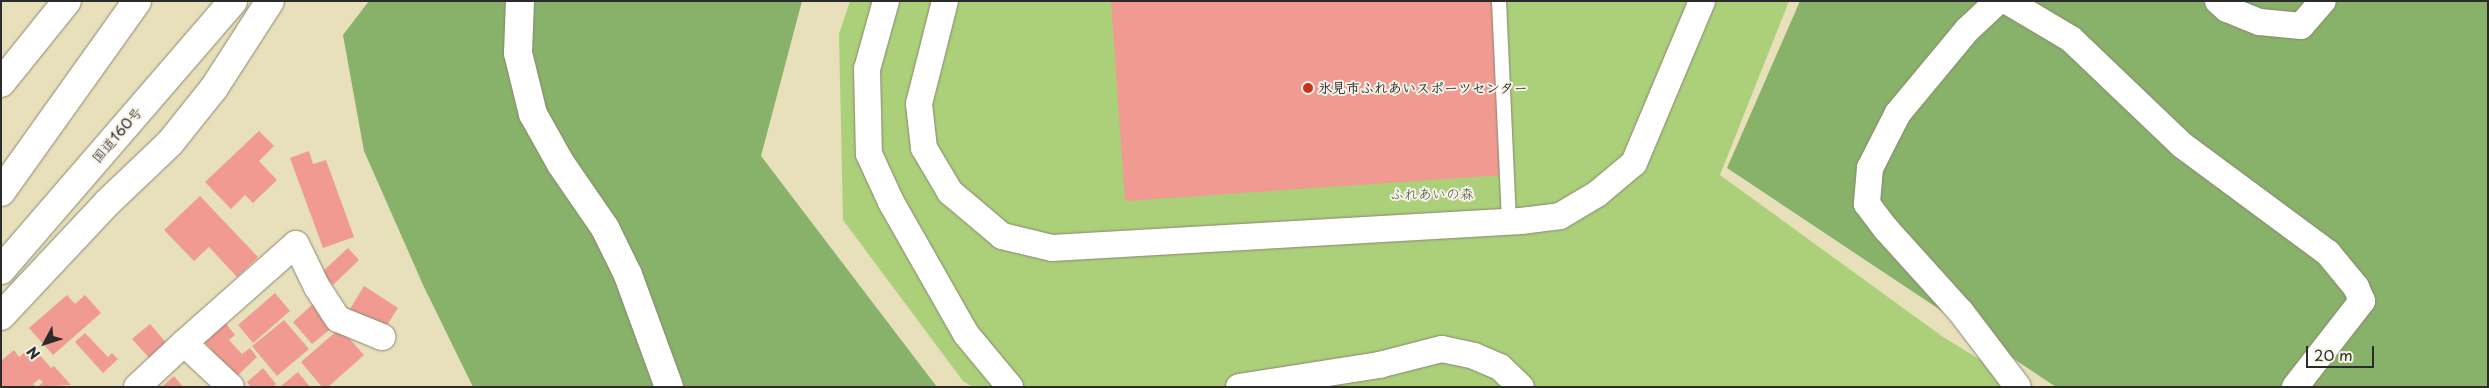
<!DOCTYPE html>
<html>
<head>
<meta charset="utf-8">
<style>
	body { margin:0 }
	#map { position:relative; width:2489px; height:388px; overflow:hidden; background:#e8e0bb; font-family:"Playpen Sans","Klee One",sans-serif }
	div>[style] { position:absolute }
	.green>* { inset:0; background:#abd079 }
	.forest>* { inset:0; background:#88b269 }
	.building>* { inset:0; background:#f09a91 }
	.roads { filter:drop-shadow(0 0 1px #8a8673) drop-shadow(0 0 1px #8a8673) }
	.service>* { height:14px; margin:-7px; padding:0 7px; transform-origin:7px; border-radius:7px; background:#fff }
	.minor>* { height:26px; margin:-13px; padding:0 13px; transform-origin:13px; border-radius:13px; background:#fff }
	.tertiary>* { height:28px; margin:-14px; padding:0 14px; transform-origin:14px; border-radius:14px; background:#fff }
	.trunk>* { height:28px; margin:-14px; padding:0 14px; transform-origin:14px; border-radius:14px; background:#fff }
	.dots>* { width:14px; height:14px; translate:-50% -50%; box-sizing:border-box; border:2px solid #f7f3e8; border-radius:50% }
	span { translate:-50% -50%; white-space:nowrap; text-align:center; line-height:1.15; -webkit-text-stroke:4px #f7f3e8; paint-order:stroke }
	.poi-label { font-size:14px; color:#2b2b2b; font-weight:700 }
	.left { translate:0 -50%; text-align:left }
	.street-label { font-size:14px; color:#2b2b2b }
	.park-label { font-size:14px; color:#4b543e }
	.frame { position:absolute; inset:0; border:2px solid #2b2b2b; pointer-events:none }
	.north { position:absolute; left:20px; top:318px; width:50px; height:50px; -webkit-text-stroke:4px #f7f3e8; paint-order:stroke; rotate:230deg; font-size:14px; font-weight:700; line-height:20px; text-align:center; color:#2b2b2b }
	.north::after { content:''; display:block; margin:auto; width:18px; height:22px; background:#2b2b2b; clip-path:polygon(50% 0,100% 100%,50% 72%,0 100%) }
	.scale { position:absolute; left:2306px; top:346px; width:68px; height:22px; box-sizing:border-box; border:2px solid #2b2b2b; border-top:0; padding-left:6px; font-size:15px; line-height:18px; white-space:nowrap; color:#2b2b2b; -webkit-text-stroke:4px #f7f3e8; paint-order:stroke }
</style>
</head>
<body>
<div id="map">
	<div class="green">
		<div style="clip-path:polygon(850px 1px,1789px 1px,1720px 175px,1943px 337px,2025px 387px,973px 387px,963px 381px,843px 220px,839px 34px)"></div>
	</div>
	<div class="forest">
		<div style="clip-path:polygon(369px 1px,802px 1px,761px 156px,937px 387px,473px 387px,424px 287px,364px 151px,343px 35px)"></div>
		<div style="clip-path:polygon(1800px 1px,2488px 1px,2488px 387px,2056px 387px,1727px 168px)"></div>
	</div>
	<div class="building">
		<div style="clip-path:polygon(1111px 1px,1492px 1px,1505px 175px,1125px 201px)"></div>
		<div style="clip-path:polygon(259px 131px,274px 146px,259px 161px,277px 180px,253px 203px,245px 195px,231px 209px,205px 182px)"></div>
		<div style="clip-path:polygon(309px 151px,313px 164px,326px 160px,354px 237px,323px 248px,290px 158px)"></div>
		<div style="clip-path:polygon(200px 196px,258px 257px,237px 277px,209px 247px,194px 261px,164px 230px)"></div>
		<div style="clip-path:polygon(348px 248px,359px 260px,333px 285px,321px 273px)"></div>
		<div style="clip-path:polygon(364px 286px,398px 308px,380px 336px,347px 314px)"></div>
		<div style="clip-path:polygon(275px 293px,290px 311px,253px 343px,238px 325px)"></div>
		<div style="clip-path:polygon(67px 295px,75px 304px,85px 295px,101px 313px,53px 355px,29px 328px)"></div>
		<div style="clip-path:polygon(313px 304px,333px 327px,312px 344px,293px 322px)"></div>
		<div style="clip-path:polygon(284px 320px,309px 349px,277px 376px,252px 346px)"></div>
		<div style="clip-path:polygon(224px 321px,235px 335px,229px 340px,242px 354px,250px 348px,257px 357px,236px 377px,203px 340px)"></div>
		<div style="clip-path:polygon(150px 324px,170px 347px,153px 362px,132px 339px)"></div>
		<div style="clip-path:polygon(340px 328px,364px 355px,328px 387px,322px 387px,301px 362px)"></div>
		<div style="clip-path:polygon(85px 333px,108px 357px,112px 353px,118px 359px,103px 373px,75px 342px)"></div>
		<div style="clip-path:polygon(32px 346px,51px 368px,54px 366px,71px 385px,38px 387px,43px 382px,39px 379px,33px 384px,36px 387px,2px 387px,1px 361px,14px 350px,19px 357px)"></div>
		<div style="clip-path:polygon(263px 368px,276px 384px,273px 387px,251px 387px,247px 382px)"></div>
		<div style="clip-path:polygon(298px 372px,310px 387px,280px 387px)"></div>
		<div style="clip-path:polygon(174px 376px,183px 387px,162px 387px)"></div>
	</div>
	<div class="roads">
		<div class="service">
			<div style="left:1499px;top:1px;width:221px;rotate:87.4deg"></div>
		</div>
		<div class="minor">
			<div style="left:886px;top:1px;width:71px;rotate:105.6deg"></div>
			<div style="left:867px;top:69px;width:85px;rotate:88.7deg"></div>
			<div style="left:869px;top:154px;width:53px;rotate:65.4deg"></div>
			<div style="left:891px;top:202px;width:152px;rotate:60.4deg"></div>
			<div style="left:966px;top:334px;width:69px;rotate:50.3deg"></div>
			<div style="left:945px;top:1px;width:106px;rotate:104.2deg"></div>
			<div style="left:919px;top:104px;width:44px;rotate:83.5deg"></div>
			<div style="left:924px;top:148px;width:51px;rotate:59.4deg"></div>
			<div style="left:950px;top:192px;width:68px;rotate:40.2deg"></div>
			<div style="left:1002px;top:236px;width:51px;rotate:13.5deg"></div>
			<div style="left:1052px;top:248px;width:470px;rotate:-3.3deg"></div>
			<div style="left:1521px;top:221px;width:39px;rotate:-7deg"></div>
			<div style="left:1560px;top:216px;width:43px;rotate:-30.7deg"></div>
			<div style="left:1597px;top:194px;width:48px;rotate:-40deg"></div>
			<div style="left:1634px;top:163px;width:176px;rotate:-67.2deg"></div>
			<div style="left:1998px;top:1px;width:42px;rotate:136.9deg"></div>
			<div style="left:1967px;top:30px;width:108px;rotate:129.7deg"></div>
			<div style="left:1898px;top:113px;width:62px;rotate:117deg"></div>
			<div style="left:1870px;top:168px;width:36px;rotate:95deg"></div>
			<div style="left:1867px;top:204px;width:31px;rotate:53deg"></div>
			<div style="left:1886px;top:229px;width:112px;rotate:47.9deg"></div>
			<div style="left:1961px;top:312px;width:94px;rotate:52.8deg"></div>
			<div style="left:2007px;top:1px;width:74px;rotate:30.7deg"></div>
			<div style="left:2071px;top:39px;width:153px;rotate:43.7deg"></div>
			<div style="left:2182px;top:145px;width:182px;rotate:36.5deg"></div>
			<div style="left:2328px;top:253px;width:44px;rotate:50.5deg"></div>
			<div style="left:2356px;top:287px;width:15px;rotate:67deg"></div>
			<div style="left:2362px;top:301px;width:109px;rotate:127.9deg"></div>
			<div style="left:2218px;top:1px;width:12px;rotate:42deg"></div>
			<div style="left:2227px;top:9px;width:35px;rotate:22deg"></div>
			<div style="left:2260px;top:22px;width:41px;rotate:5.6deg"></div>
			<div style="left:2301px;top:26px;width:33px;rotate:-49deg"></div>
			<div style="left:184px;top:343px;width:149px;rotate:-41.5deg"></div>
			<div style="left:296px;top:244px;width:48px;rotate:64deg"></div>
			<div style="left:317px;top:287px;width:38px;rotate:57deg"></div>
			<div style="left:338px;top:319px;width:48px;rotate:22.2deg"></div>
			<div style="left:137px;top:387px;width:64px;rotate:-43.1deg"></div>
			<div style="left:184px;top:343px;width:64px;rotate:43.1deg"></div>
			<div style="left:1239px;top:387px;width:142px;rotate:-8.9deg"></div>
			<div style="left:1379px;top:365px;width:65px;rotate:-14.3deg"></div>
			<div style="left:1442px;top:349px;width:33px;rotate:12deg"></div>
			<div style="left:1474px;top:356px;width:28px;rotate:23deg"></div>
			<div style="left:1500px;top:367px;width:29px;rotate:44deg"></div>
		</div>
		<div class="tertiary">
			<div style="left:520px;top:1px;width:52px;rotate:92.2deg"></div>
			<div style="left:518px;top:53px;width:63px;rotate:76.2deg"></div>
			<div style="left:533px;top:114px;width:57px;rotate:60.8deg"></div>
			<div style="left:561px;top:164px;width:78px;rotate:55.5deg"></div>
			<div style="left:605px;top:228px;width:52px;rotate:63.9deg"></div>
			<div style="left:628px;top:275px;width:119px;rotate:69.9deg"></div>
		</div>
		<div class="trunk">
			<div style="left:1px;top:83px;width:105px;rotate:-51.2deg"></div>
			<div style="left:1px;top:192px;width:234px;rotate:-54.5deg"></div>
			<div style="left:1px;top:270px;width:355px;rotate:-49.2deg"></div>
			<div style="left:1px;top:316px;width:155px;rotate:-46.8deg"></div>
			<div style="left:107px;top:203px;width:87px;rotate:-43.6deg"></div>
			<div style="left:170px;top:143px;width:70px;rotate:-51.3deg"></div>
			<div style="left:214px;top:88px;width:103px;rotate:-57.2deg"></div>
		</div>
	</div>
	<div class="dots">
		<div style="left:1308px;top:88px;background:#c8321e"></div>
	</div>
	<div class="poi-label">
		<span class="left" style="left:1318px;top:88px">氷見市ふれあいスポーツセンター</span>
	</div>
	<div class="street-label">
		<span style="left:117px;top:135px;rotate:-49deg">国道160号</span>
	</div>
	<div class="park-label">
		<span style="left:1432px;top:194px">ふれあいの森</span>
	</div>
	<div class="frame"></div>
	<div class="north">N</div>
	<div class="scale">20 m</div>
</div>
</body>
</html>
